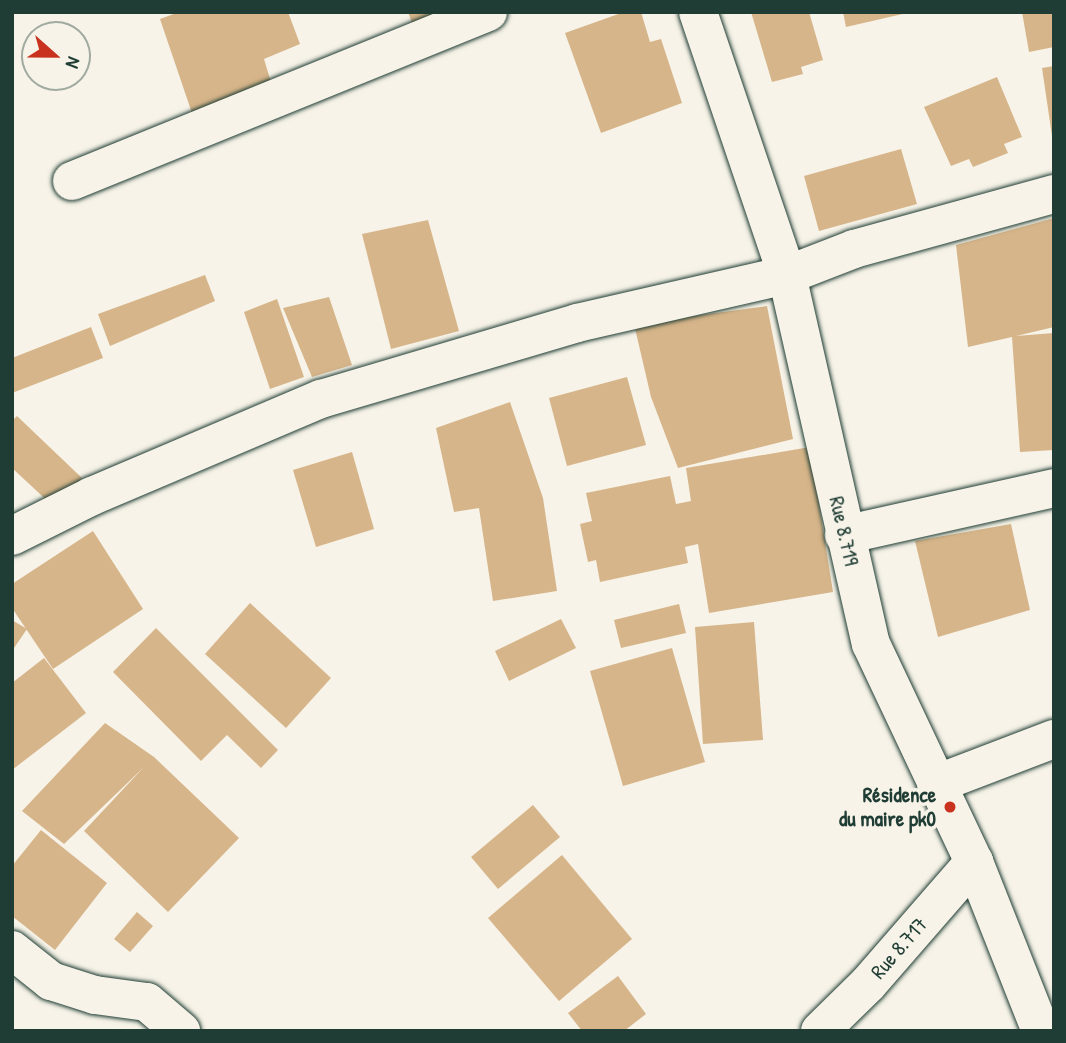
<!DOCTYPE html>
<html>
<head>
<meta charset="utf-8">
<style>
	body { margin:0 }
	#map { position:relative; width:1066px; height:1043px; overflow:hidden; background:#f7f3e8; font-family:"Patrick Hand",sans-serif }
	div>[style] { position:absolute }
	.building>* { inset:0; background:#d7b58a }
	.roads { filter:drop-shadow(0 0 2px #1f3d34) drop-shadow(0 0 2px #1f3d34) }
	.minor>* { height:38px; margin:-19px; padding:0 19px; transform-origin:19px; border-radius:19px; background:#f7f3e8 }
	.dots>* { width:19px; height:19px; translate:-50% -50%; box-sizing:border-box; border:4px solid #f7f3e8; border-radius:50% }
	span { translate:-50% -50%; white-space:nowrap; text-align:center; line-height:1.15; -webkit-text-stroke:7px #f7f3e8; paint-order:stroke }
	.street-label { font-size:21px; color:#1f3d34 }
	.poi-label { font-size:21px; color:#1f3d34; font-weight:700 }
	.right { translate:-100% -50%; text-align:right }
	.frame { position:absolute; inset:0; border:14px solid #1f3d34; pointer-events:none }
	.north { position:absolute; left:21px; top:21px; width:70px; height:70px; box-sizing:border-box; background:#f7f3e8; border:2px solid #a1aaa0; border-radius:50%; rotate:111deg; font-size:19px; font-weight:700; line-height:28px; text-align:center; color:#1f3d34 }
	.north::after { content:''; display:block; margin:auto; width:24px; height:32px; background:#c8321e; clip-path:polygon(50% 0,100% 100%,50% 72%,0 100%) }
</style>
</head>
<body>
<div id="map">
	<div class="building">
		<div style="clip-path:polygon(179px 12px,288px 12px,300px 44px,264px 59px,276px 99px,196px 125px,160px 19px)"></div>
		<div style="clip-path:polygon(408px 12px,438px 12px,415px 31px)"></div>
		<div style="clip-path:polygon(624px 12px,641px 12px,650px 42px,661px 39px,682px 103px,601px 133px,565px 33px)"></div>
		<div style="clip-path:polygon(751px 12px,809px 12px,823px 60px,801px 67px,803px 74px,772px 82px)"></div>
		<div style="clip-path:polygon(843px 12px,907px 12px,907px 13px,846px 27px)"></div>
		<div style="clip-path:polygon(1022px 12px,1054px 12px,1054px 47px,1029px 52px)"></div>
		<div style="clip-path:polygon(1054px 66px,1054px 135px,1052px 136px,1042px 68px)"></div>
		<div style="clip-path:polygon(997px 77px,1022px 137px,1004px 144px,1008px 153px,973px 167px,969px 159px,951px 166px,924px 107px)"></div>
		<div style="clip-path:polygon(901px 149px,917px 204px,819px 231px,804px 176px)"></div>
		<div style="clip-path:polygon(1054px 218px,1054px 327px,1016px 336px,1054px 333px,1054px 450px,1020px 452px,1012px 337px,968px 347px,956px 245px)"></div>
		<div style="clip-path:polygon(428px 220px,459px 331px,391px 349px,362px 234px)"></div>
		<div style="clip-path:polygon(205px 275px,215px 301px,110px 346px,98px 314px)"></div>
		<div style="clip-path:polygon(329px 297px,352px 365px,312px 377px,283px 308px)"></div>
		<div style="clip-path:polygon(277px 299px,304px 377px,270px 389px,244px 312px)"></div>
		<div style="clip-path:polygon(767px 306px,793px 439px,678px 468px,651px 397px,634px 324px)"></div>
		<div style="clip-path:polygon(91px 327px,103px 358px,12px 393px,12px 358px)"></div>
		<div style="clip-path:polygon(627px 377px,646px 445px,567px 466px,549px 398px)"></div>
		<div style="clip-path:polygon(510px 402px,543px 498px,557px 591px,493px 601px,479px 508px,454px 512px,436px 428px)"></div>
		<div style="clip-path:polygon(17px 416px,82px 478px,54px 507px,12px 468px,12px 421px)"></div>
		<div style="clip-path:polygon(810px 447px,833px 592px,709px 613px,698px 544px,685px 547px,688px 563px,600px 582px,596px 560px,588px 562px,580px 524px,592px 521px,586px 493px,670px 476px,676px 504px,691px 501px,686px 468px)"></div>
		<div style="clip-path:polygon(352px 452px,374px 529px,316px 547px,293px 470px)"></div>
		<div style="clip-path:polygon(1011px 524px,1030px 610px,938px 637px,915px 541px)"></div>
		<div style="clip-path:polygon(93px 531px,143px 609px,53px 669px,12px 608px,12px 584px)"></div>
		<div style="clip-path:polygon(250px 603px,331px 678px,286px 728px,205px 654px)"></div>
		<div style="clip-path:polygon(679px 604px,686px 633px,621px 648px,614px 620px)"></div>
		<div style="clip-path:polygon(561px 619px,576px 648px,509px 681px,495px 651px)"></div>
		<div style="clip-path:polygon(12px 620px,27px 629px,12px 651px)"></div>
		<div style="clip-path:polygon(754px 622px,763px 740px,703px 744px,695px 627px)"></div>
		<div style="clip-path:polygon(156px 628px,278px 750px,261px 768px,227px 735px,201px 761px,113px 672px)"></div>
		<div style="clip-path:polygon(672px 648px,705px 762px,623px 786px,590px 671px)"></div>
		<div style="clip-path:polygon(44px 658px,86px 713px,12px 770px,12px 683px)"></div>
		<div style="clip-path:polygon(105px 723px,154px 757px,239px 838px,168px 912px,84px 831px,143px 768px,64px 844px,22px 811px)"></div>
		<div style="clip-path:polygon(533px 805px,560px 837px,498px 889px,471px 857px)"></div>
		<div style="clip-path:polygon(41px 830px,107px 883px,55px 950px,12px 916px,12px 866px)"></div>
		<div style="clip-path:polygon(562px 855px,632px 939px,559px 1001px,488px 918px)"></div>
		<div style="clip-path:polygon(137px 912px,153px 926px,130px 952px,114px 939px)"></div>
		<div style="clip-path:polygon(618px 976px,646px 1014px,624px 1031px,582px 1031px,568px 1013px)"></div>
	</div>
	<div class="roads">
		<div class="minor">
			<div style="left:698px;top:12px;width:278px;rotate:71.3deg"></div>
			<div style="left:787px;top:275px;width:378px;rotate:77.2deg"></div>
			<div style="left:871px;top:644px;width:241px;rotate:64.7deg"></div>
			<div style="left:974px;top:862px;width:182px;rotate:68.4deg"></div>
			<div style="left:72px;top:181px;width:449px;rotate:-22.1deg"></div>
			<div style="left:844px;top:535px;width:215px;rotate:-12.6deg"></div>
			<div style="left:12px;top:536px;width:89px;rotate:-26.6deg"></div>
			<div style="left:92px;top:496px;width:249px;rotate:-23deg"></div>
			<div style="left:321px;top:399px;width:267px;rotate:-16.5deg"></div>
			<div style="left:577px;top:323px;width:215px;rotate:-12.9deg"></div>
			<div style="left:787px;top:275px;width:72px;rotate:-21.2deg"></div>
			<div style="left:854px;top:249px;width:207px;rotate:-15.4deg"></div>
			<div style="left:936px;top:784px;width:126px;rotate:-20.9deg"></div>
			<div style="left:12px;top:950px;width:50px;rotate:38.5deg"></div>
			<div style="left:51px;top:981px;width:46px;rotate:17.7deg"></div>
			<div style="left:95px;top:995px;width:52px;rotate:7.7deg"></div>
			<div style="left:147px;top:1002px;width:45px;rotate:40.5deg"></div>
			<div style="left:820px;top:1031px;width:67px;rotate:-44.4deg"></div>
			<div style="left:868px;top:984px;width:162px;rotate:-49deg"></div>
		</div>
	</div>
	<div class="dots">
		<div style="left:950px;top:807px;background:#c8321e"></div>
	</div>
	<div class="street-label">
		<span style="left:844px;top:531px;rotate:77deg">Rue 8.719</span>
		<span style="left:899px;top:948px;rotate:-49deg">Rue 8.717</span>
	</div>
	<div class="poi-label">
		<span class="right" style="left:936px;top:807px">Résidence<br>du maire pk0</span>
	</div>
	<div class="frame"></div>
	<div class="north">N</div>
</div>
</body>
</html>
